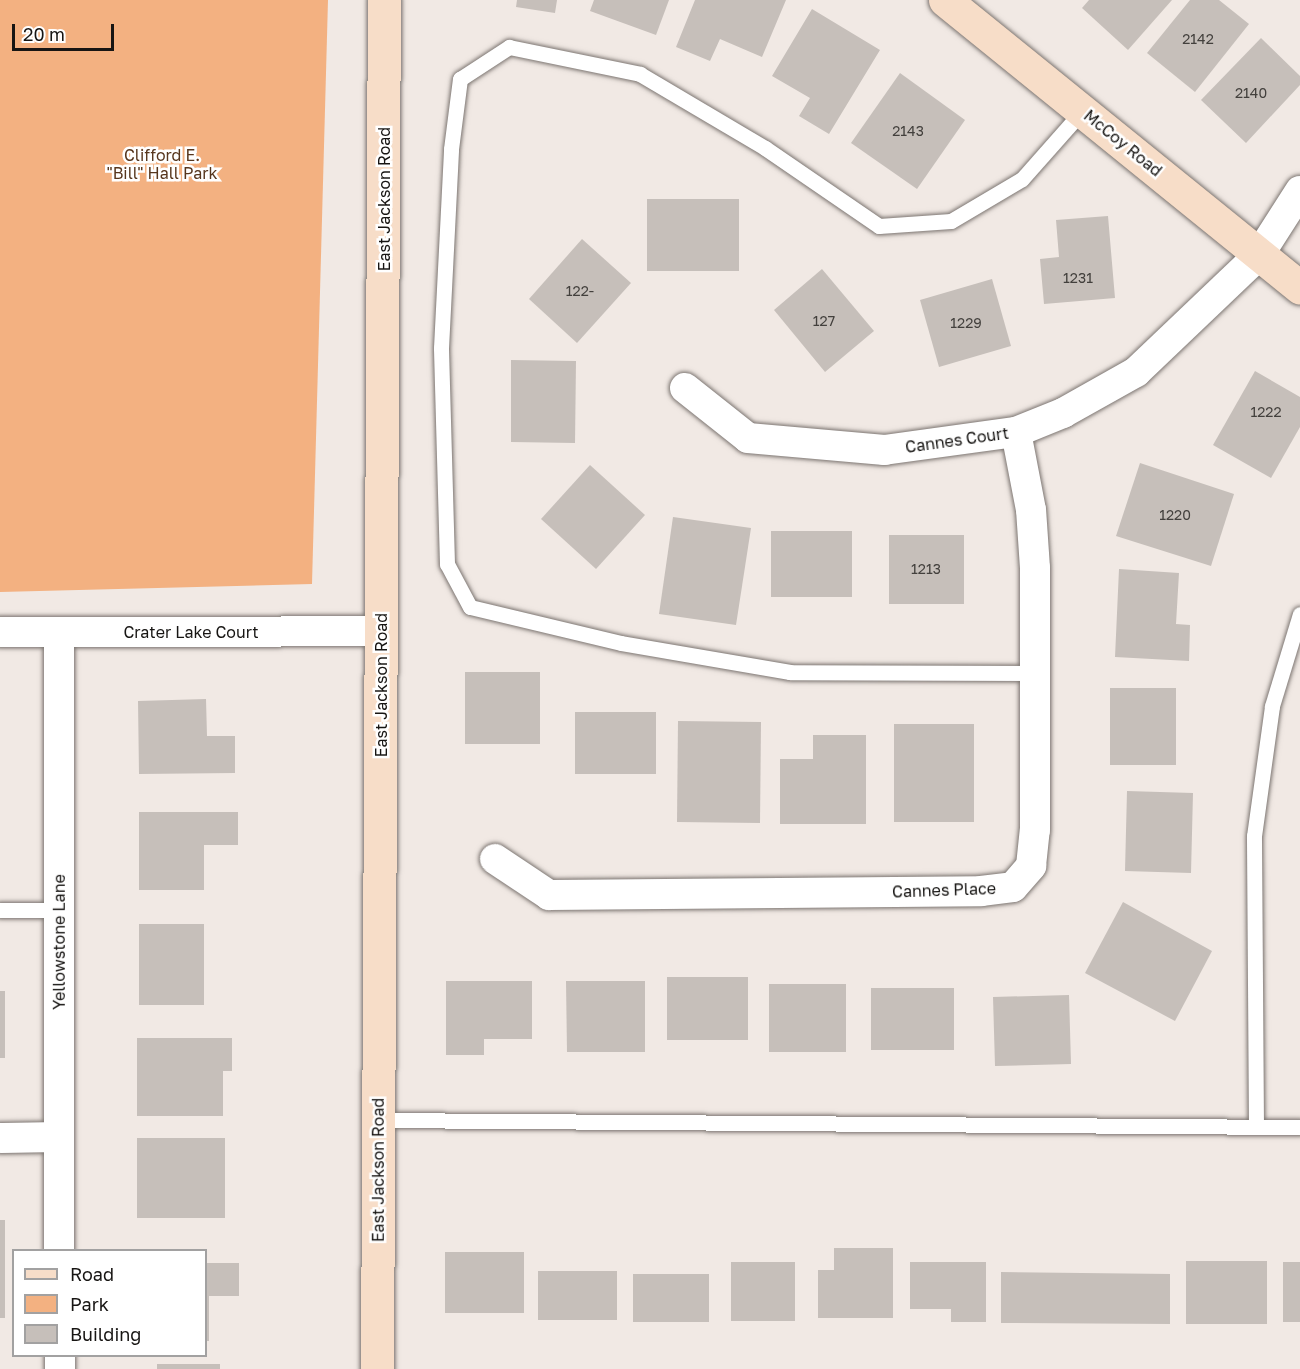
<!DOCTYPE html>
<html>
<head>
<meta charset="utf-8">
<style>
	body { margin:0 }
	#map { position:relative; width:1300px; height:1369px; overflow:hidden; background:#f1e9e4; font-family:"Golos Text",sans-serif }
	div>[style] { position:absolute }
	.green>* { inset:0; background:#f3b181 }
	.building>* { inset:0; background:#c6bfba }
	.roads { filter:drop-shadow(0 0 2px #7c7571) drop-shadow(0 0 2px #7c7571) }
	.lane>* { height:15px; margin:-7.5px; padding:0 7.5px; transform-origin:7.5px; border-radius:7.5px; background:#fff }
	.street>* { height:30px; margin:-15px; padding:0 15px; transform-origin:15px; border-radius:15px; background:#fff }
	.secondary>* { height:33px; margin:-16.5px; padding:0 16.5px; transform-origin:16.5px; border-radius:16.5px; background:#f7ddc8 }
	span { translate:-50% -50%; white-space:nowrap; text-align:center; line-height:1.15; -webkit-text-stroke:5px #fff; paint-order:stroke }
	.number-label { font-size:14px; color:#43403d }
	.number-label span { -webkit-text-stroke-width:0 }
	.street-label { font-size:16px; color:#171513 }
	.park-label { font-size:16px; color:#57361d }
	.legend { position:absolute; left:12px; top:1249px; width:195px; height:108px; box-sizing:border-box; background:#fff; border:2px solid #a2a1a1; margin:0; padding:8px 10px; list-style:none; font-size:18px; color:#171513 }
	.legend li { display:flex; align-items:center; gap:12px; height:30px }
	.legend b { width:30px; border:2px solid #a2a1a1 }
	.scale { position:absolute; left:12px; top:24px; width:102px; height:27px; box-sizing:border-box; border:3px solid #171513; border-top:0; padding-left:8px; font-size:18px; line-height:21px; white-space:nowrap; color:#171513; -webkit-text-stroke:4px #fff; paint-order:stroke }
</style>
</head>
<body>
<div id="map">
	<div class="green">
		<div style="clip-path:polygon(0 0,328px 0,312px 584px,0 592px)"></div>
	</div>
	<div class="building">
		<div style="clip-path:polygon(517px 0,557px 0,555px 13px,516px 7px)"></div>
		<div style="clip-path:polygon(594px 0,669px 0,656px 35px,590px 11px)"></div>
		<div style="clip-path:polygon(695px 0,786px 0,762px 57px,720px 39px,710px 61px,676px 47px)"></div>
		<div style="clip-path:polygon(1089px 0,1172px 0,1128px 50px,1082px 8px)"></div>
		<div style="clip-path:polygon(1190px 0,1219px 0,1249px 24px,1195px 92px,1147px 53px)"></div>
		<div style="clip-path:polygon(812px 9px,880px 50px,829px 134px,799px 116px,810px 98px,772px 76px)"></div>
		<div style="clip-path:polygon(1261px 38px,1300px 76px,1300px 85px,1246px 143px,1201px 100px)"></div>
		<div style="clip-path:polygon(900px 73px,965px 120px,917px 189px,851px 143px)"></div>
		<div style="clip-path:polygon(647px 199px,739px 199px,739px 271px,647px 271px)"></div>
		<div style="clip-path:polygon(1108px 216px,1115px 298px,1044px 304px,1040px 259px,1059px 257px,1056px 220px)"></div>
		<div style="clip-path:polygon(582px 239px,631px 283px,577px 343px,529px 299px)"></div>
		<div style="clip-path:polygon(822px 269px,874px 331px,825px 372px,774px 310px)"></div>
		<div style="clip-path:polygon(992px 279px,1011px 346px,939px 367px,920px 300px)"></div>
		<div style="clip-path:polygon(511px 360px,576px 361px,575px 443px,511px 442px)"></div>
		<div style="clip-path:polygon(1255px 371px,1300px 397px,1300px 427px,1271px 478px,1213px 445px)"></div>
		<div style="clip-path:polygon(1140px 463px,1234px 494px,1211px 566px,1116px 536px)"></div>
		<div style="clip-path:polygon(590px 465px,645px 515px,596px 569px,541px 519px)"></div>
		<div style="clip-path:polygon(673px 517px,751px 528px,736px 625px,659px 614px)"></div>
		<div style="clip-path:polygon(771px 531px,852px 531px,852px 597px,771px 597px)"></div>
		<div style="clip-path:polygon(889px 535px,964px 535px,964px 604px,889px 604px)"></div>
		<div style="clip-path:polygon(1119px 569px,1179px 573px,1176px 624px,1190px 625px,1189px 661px,1115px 657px)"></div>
		<div style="clip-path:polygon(465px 672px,540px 672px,540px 744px,465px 744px)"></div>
		<div style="clip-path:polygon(1110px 688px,1176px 688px,1176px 765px,1110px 765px)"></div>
		<div style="clip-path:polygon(206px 699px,207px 736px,235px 736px,235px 773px,139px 774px,138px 701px)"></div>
		<div style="clip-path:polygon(575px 712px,656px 712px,656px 774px,575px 774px)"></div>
		<div style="clip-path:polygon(678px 721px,761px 722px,760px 823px,677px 822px)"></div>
		<div style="clip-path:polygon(894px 724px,974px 724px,974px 822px,894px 822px)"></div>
		<div style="clip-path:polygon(813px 735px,866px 735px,866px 824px,780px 824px,780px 759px,813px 759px)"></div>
		<div style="clip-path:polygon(1127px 791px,1193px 793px,1191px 873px,1125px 871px)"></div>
		<div style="clip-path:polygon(139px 812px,238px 812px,238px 845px,204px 845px,204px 890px,139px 890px)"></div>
		<div style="clip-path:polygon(1123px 902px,1212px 951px,1175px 1021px,1085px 973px)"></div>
		<div style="clip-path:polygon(139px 924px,204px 924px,204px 1005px,139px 1005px)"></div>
		<div style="clip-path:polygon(667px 977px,748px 977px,748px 1040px,667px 1040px)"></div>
		<div style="clip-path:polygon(446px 981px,532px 981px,532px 1039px,484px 1039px,484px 1055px,446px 1055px)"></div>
		<div style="clip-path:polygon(566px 981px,645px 981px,645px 1052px,567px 1052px)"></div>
		<div style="clip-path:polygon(769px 984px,846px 984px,846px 1052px,769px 1052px)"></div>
		<div style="clip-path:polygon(871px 988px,954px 988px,954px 1050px,871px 1050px)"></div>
		<div style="clip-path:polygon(0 991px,5px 991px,5px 1058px,0 1058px)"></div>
		<div style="clip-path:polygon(1069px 995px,1071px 1064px,995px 1066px,993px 997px)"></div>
		<div style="clip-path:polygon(137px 1038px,232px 1038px,232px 1071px,223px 1071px,223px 1116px,137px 1116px)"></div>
		<div style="clip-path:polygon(137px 1138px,225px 1138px,225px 1218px,137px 1218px)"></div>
		<div style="clip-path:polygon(0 1220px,5px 1220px,5px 1318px,0 1318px)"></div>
		<div style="clip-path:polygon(834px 1248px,893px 1248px,893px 1318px,818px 1318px,818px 1270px,834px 1270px)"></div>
		<div style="clip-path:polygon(445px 1252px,524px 1252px,524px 1313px,445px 1313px)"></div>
		<div style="clip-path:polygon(1186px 1261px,1267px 1261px,1267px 1324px,1186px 1324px)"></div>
		<div style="clip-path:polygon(731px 1262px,795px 1262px,795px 1321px,731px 1321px)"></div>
		<div style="clip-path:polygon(910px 1262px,986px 1262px,986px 1322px,951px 1322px,951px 1309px,910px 1309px)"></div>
		<div style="clip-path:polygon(1283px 1262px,1300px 1262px,1300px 1322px,1283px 1322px)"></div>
		<div style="clip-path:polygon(206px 1263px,239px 1263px,239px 1296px,209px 1296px,209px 1341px,206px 1341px)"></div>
		<div style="clip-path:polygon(538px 1271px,617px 1271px,617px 1320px,538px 1320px)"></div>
		<div style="clip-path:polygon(1001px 1272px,1170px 1274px,1170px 1324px,1001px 1323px)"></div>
		<div style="clip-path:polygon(633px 1274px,709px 1274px,709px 1322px,633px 1322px)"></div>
		<div style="clip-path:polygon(157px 1364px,220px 1364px,220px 1369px,157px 1369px)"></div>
	</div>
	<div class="roads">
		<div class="lane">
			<div style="left:1035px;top:673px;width:245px;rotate:-179.8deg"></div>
			<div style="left:790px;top:672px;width:171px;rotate:-170.3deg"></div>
			<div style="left:621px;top:643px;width:155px;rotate:-166.6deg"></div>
			<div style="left:470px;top:607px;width:49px;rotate:-118.1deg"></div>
			<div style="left:447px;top:564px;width:216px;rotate:-91.6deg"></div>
			<div style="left:441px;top:348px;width:199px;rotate:-87.1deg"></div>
			<div style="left:451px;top:149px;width:71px;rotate:-82.7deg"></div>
			<div style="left:460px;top:79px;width:59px;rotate:-33.1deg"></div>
			<div style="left:509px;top:47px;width:134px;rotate:11.6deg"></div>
			<div style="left:640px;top:74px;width:145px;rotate:30.6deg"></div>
			<div style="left:765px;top:148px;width:138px;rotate:34.4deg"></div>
			<div style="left:879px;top:226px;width:72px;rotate:-4deg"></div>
			<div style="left:951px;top:221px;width:82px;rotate:-30.6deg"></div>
			<div style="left:1022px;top:179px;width:92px;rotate:-48.5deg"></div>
			<div style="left:0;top:910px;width:59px"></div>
			<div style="left:379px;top:1120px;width:921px;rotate:0.44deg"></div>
			<div style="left:1256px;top:1127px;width:291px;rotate:-90.4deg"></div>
			<div style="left:1254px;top:836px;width:131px;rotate:-82.1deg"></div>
			<div style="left:1272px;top:706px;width:96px;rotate:-73.1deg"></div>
		</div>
		<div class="street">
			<div style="left:685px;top:388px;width:80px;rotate:38.4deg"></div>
			<div style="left:748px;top:438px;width:137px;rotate:5deg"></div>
			<div style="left:884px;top:450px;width:133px;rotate:-7.8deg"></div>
			<div style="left:1016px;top:432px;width:51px;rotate:-22deg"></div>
			<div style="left:1063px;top:413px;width:84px;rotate:-29.3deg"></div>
			<div style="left:1136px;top:372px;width:170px;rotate:-43.6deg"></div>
			<div style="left:1259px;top:255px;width:76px;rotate:-57.4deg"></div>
			<div style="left:0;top:632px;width:382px;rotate:-0.1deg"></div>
			<div style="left:495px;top:859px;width:65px;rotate:33.7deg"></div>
			<div style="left:549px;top:895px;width:432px;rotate:-0.5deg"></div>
			<div style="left:981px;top:891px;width:32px;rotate:-7deg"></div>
			<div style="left:1013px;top:887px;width:28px;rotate:-49deg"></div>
			<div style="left:1031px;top:866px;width:36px;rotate:-84deg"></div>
			<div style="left:1035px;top:830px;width:262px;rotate:-90deg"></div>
			<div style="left:1035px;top:568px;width:58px;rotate:-93.9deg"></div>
			<div style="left:1031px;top:510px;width:79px;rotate:-100.9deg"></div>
			<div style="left:0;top:1138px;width:58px;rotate:-1deg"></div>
			<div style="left:59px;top:1250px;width:617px;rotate:-90deg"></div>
			<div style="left:60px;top:1356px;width:13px;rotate:90deg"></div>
		</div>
		<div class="secondary">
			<div style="left:945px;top:0;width:457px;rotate:39deg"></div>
			<div style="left:377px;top:1369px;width:1369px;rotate:-89.71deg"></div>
		</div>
	</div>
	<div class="number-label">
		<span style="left:1198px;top:39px">2142</span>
		<span style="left:1251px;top:93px">2140</span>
		<span style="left:908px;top:131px">2143</span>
		<span style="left:1078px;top:278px">1231</span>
		<span style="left:580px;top:291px">122-</span>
		<span style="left:824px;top:321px">127</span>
		<span style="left:966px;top:323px">1229</span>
		<span style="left:1266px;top:412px">1222</span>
		<span style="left:1175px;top:515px">1220</span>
		<span style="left:926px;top:569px">1213</span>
	</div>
	<div class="street-label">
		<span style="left:1123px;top:143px;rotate:39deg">McCoy Road</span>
		<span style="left:384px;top:199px;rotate:-90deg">East Jackson Road</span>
		<span style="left:957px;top:440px;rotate:-8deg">Cannes Court</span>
		<span style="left:191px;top:632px">Crater Lake Court</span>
		<span style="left:381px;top:685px;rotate:-90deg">East Jackson Road</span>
		<span style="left:944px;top:890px;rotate:-2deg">Cannes Place</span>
		<span style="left:59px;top:942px;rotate:-90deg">Yellowstone Lane</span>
		<span style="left:378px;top:1170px;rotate:-90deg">East Jackson Road</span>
	</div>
	<div class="park-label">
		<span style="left:162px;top:164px">Clifford E.<br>"Bill" Hall Park</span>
	</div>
	<ul class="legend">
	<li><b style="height:8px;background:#f7ddc8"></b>Road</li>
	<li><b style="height:16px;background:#f3b181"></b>Park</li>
	<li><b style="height:16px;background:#c6bfba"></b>Building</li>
	</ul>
	<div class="scale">20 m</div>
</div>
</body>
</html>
